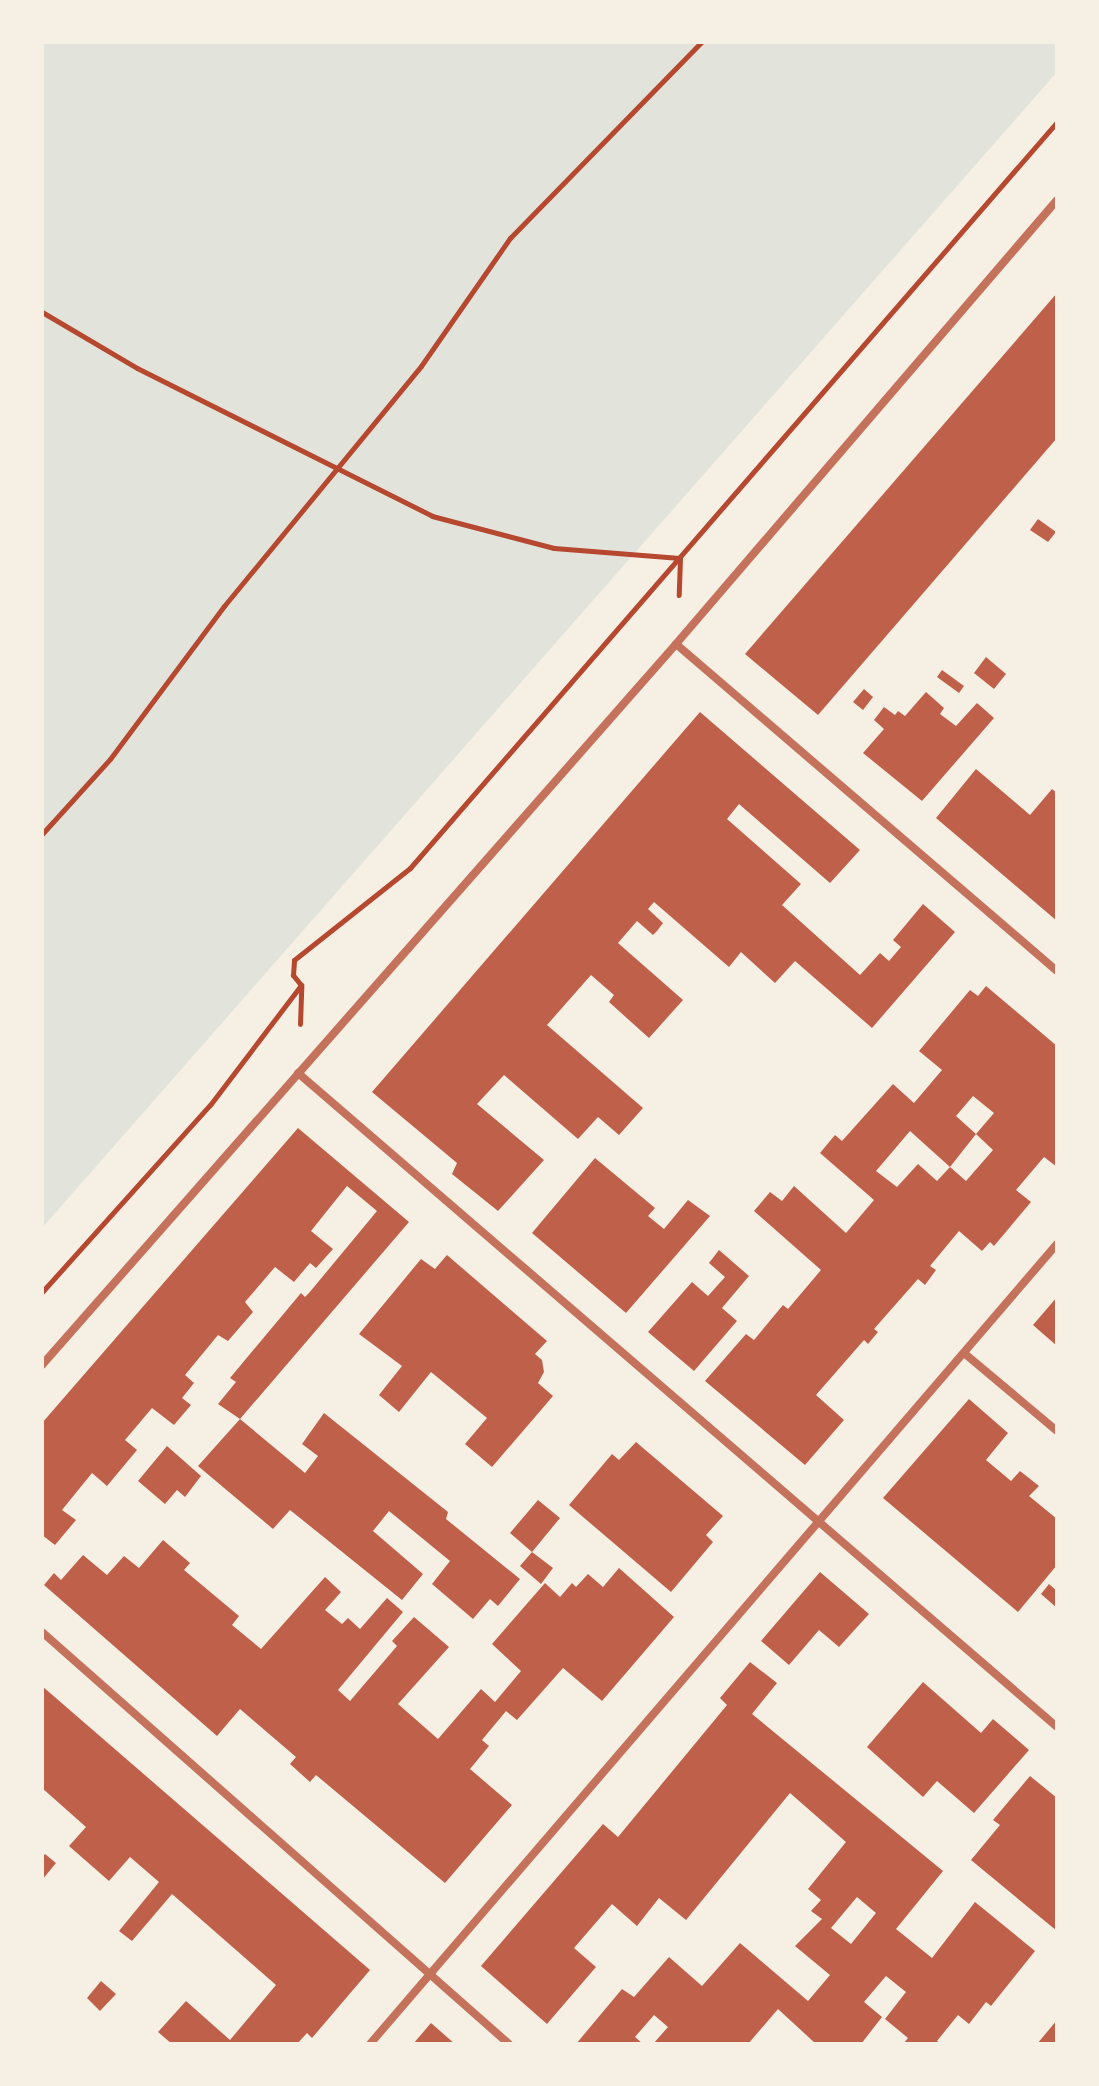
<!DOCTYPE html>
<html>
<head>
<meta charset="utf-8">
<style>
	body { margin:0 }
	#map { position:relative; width:1099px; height:2086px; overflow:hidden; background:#f6efe4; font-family:Cabin,sans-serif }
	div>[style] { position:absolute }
	.green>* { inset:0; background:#e2e4dc }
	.building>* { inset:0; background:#bf614a }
	.path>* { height:5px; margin:-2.5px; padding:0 2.5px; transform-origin:2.5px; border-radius:2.5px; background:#b5482f }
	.minor>* { height:8px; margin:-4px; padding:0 4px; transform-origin:4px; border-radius:4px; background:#c5725c }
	span { translate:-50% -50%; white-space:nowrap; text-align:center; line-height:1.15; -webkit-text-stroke:8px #f6efe4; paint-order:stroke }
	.frame { position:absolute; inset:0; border:44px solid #f6efe4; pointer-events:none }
</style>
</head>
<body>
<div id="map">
	<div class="green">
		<div style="clip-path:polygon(42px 42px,1057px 42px,1057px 72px,42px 1228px)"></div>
	</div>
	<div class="building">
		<div style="clip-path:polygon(1057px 293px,1057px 438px,818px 715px,745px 654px)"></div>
		<div style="clip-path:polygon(1038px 519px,1056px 532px,1048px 542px,1030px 530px)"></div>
		<div style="clip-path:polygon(986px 657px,1006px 674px,994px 689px,974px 673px)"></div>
		<div style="clip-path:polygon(942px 670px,964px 686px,959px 693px,937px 677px)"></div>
		<div style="clip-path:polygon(864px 689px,873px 697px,863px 710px,853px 702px)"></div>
		<div style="clip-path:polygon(926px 692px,944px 708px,940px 714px,956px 726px,977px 703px,994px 718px,922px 801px,863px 753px,884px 729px,874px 720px,884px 707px,895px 715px,898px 711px,905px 716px)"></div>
		<div style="clip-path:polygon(700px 712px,860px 850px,830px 883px,739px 804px,727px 819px,801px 884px,782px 905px,860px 975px,880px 953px,889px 961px,901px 947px,893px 940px,923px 904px,955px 932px,872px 1028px,795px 961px,775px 983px,741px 952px,729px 967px,654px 902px,648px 909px,663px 923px,657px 931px,653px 935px,637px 921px,618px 943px,683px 1000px,649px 1038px,609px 1002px,614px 995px,591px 975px,547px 1025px,643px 1108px,619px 1135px,598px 1117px,578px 1139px,504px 1075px,477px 1104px,544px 1160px,498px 1211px,452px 1174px,457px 1163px,372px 1092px)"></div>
		<div style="clip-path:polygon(976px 769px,1030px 815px,1052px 789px,1057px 793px,1057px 921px,936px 818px)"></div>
		<div style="clip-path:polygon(evenodd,986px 986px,1057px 1046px,1057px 1167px,1044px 1157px,1016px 1190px,1031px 1202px,994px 1246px,990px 1242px,982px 1251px,959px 1231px,930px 1266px,936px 1270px,925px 1285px,918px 1279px,874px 1329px,878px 1332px,868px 1344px,864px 1340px,816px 1395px,844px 1420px,805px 1465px,705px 1381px,746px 1334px,754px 1340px,783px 1305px,788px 1309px,821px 1270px,754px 1211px,770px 1192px,782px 1201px,794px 1186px,846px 1233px,874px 1200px,820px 1153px,835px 1135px,842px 1141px,893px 1084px,914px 1103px,942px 1070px,919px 1051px,970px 990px,978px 996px,986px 986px,973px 1096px,994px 1113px,976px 1134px,993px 1150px,966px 1181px,950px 1167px,976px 1134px,956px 1116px,973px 1096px,986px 986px,910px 1131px,950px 1167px,937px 1181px,918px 1164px,897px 1187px,876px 1171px,910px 1131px)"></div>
		<div style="clip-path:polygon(298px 1128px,409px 1222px,240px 1419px,218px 1404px,236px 1382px,230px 1378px,301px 1293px,305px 1297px,309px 1293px,377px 1211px,347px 1186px,311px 1231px,333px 1249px,316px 1268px,310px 1263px,294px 1282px,275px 1267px,245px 1302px,253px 1312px,228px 1341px,218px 1335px,185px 1375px,194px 1383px,182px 1398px,191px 1405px,174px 1425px,152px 1408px,125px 1440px,137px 1450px,107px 1486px,92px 1473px,62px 1510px,76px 1520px,55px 1545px,42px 1535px,42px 1423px)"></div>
		<div style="clip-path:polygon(595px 1158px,655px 1208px,648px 1216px,664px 1229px,688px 1200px,710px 1216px,626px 1313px,532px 1233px)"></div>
		<div style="clip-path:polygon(719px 1250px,749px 1276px,722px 1308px,737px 1321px,694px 1371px,648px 1332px,692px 1282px,708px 1296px,725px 1277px,709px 1263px)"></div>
		<div style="clip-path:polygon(447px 1255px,547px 1341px,535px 1354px,542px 1360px,544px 1372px,538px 1383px,553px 1396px,492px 1467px,465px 1444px,487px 1418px,431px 1372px,399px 1412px,379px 1395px,402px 1366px,359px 1334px,421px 1259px,435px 1269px)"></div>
		<div style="clip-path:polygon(1057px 1297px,1057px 1346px,1033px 1325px)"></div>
		<div style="clip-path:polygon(969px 1399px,1008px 1433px,986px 1460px,1011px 1481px,1020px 1471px,1039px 1486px,1029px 1496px,1057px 1519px,1057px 1565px,1018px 1612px,883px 1498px)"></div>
		<div style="clip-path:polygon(324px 1413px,448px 1512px,446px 1519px,520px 1579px,498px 1606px,490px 1599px,473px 1619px,432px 1584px,450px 1561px,389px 1511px,373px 1531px,423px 1574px,402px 1600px,290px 1510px,273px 1529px,198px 1466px,240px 1419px,305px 1473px,318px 1456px,302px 1444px)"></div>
		<div style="clip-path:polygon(636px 1442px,723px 1516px,706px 1535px,713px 1542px,671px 1592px,569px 1505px,612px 1454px,619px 1460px)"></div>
		<div style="clip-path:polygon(167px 1446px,201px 1476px,185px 1497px,177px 1490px,165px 1504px,138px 1481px)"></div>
		<div style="clip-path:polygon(538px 1500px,560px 1518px,532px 1552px,553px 1568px,541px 1584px,520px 1566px,532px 1552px,510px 1533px)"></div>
		<div style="clip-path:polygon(163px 1540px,190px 1563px,184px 1570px,239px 1616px,232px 1625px,261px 1649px,325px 1577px,341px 1592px,325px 1610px,342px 1624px,348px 1618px,360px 1629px,387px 1598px,403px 1612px,338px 1690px,350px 1701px,397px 1646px,392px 1641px,414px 1617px,449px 1647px,398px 1704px,438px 1739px,481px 1689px,495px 1702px,521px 1671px,492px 1644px,545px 1583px,560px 1597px,572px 1583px,576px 1587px,588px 1574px,603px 1587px,619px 1568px,674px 1617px,602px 1701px,563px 1668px,517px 1720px,506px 1711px,482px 1740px,489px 1746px,470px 1769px,512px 1805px,445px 1883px,316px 1775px,310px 1782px,290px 1764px,296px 1757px,240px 1709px,217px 1736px,44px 1585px,54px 1573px,61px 1580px,83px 1555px,107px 1575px,124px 1556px,139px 1568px)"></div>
		<div style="clip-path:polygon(820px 1572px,869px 1614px,839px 1647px,819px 1630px,789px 1665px,761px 1641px)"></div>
		<div style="clip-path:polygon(1049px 1584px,1057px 1591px,1057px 1608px,1041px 1594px)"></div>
		<div style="clip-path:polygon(evenodd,750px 1662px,777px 1683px,752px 1714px,943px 1871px,896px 1929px,932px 1958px,975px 1902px,1035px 1951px,991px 2006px,986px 2002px,969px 2024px,958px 2015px,937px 2041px,941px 2044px,903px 2044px,908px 2038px,885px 2019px,906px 1992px,886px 1976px,864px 2002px,882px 2017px,861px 2044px,816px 2044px,778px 2009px,748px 2044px,653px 2044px,668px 2027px,654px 2015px,635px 2037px,643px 2044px,576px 2044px,622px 1989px,634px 1997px,669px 1957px,702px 1986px,740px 1943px,808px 2001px,830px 1975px,795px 1946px,822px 1919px,811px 1911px,821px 1900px,808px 1889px,846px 1842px,790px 1793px,686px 1920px,659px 1898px,637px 1926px,612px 1904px,574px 1948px,596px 1967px,547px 2024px,481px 1966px,603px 1824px,618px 1837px,727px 1705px,720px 1698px,750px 1662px,857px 1897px,876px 1913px,851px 1944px,831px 1928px,857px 1897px)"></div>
		<div style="clip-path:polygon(923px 1682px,981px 1733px,993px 1719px,1029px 1750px,974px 1813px,937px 1781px,923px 1797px,867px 1747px)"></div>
		<div style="clip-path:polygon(42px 1686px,370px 1970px,312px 2038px,307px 2033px,297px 2044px,172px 2044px,158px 2032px,186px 2001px,230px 2040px,276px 1985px,172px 1894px,132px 1941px,119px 1931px,159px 1882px,130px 1857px,109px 1881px,69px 1846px,86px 1827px,42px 1788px)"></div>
		<div style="clip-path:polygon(1030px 1776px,1057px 1798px,1057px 1931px,971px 1860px,1000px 1825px,993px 1820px)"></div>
		<div style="clip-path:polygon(45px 1854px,56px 1863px,42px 1880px,42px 1858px)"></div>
		<div style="clip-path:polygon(101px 1981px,116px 1994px,100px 2011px,87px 1998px)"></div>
		<div style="clip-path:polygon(1057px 2020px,1057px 2044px,1037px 2044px)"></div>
		<div style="clip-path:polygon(431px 2023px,455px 2044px,413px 2044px)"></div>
	</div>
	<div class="path">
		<div style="left:42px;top:312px;width:110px;rotate:30.5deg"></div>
		<div style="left:137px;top:368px;width:330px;rotate:26.6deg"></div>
		<div style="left:432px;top:516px;width:126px;rotate:14.7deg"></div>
		<div style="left:554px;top:548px;width:126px;rotate:4.5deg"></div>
		<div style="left:680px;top:558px;width:37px;rotate:92deg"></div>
		<div style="left:42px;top:834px;width:101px;rotate:-47.8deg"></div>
		<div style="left:110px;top:759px;width:191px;rotate:-53.3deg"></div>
		<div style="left:224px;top:606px;width:310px;rotate:-50.6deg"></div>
		<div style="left:421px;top:366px;width:156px;rotate:-55.2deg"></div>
		<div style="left:510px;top:238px;width:274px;rotate:-45.7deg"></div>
		<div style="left:300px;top:1024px;width:38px;rotate:-88deg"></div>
		<div style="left:42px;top:1292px;width:251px;rotate:-48.1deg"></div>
		<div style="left:210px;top:1105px;width:151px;rotate:-52.8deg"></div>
		<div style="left:301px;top:985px;width:13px;rotate:-129deg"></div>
		<div style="left:293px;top:975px;width:15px;rotate:-86deg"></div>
		<div style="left:294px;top:960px;width:148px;rotate:-38.4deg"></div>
		<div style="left:410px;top:868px;width:987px;rotate:-49.07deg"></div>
	</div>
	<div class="minor">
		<div style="left:676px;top:644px;width:502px;rotate:40.64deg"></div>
		<div style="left:298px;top:1073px;width:1002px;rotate:40.75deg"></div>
		<div style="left:964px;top:1353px;width:121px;rotate:40deg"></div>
		<div style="left:42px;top:1365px;width:960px;rotate:-48.67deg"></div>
		<div style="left:676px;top:644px;width:585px;rotate:-49.37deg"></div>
		<div style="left:42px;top:1632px;width:623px;rotate:41.42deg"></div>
		<div style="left:370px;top:2044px;width:1054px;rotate:-49.35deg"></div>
	</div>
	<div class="frame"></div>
</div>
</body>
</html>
